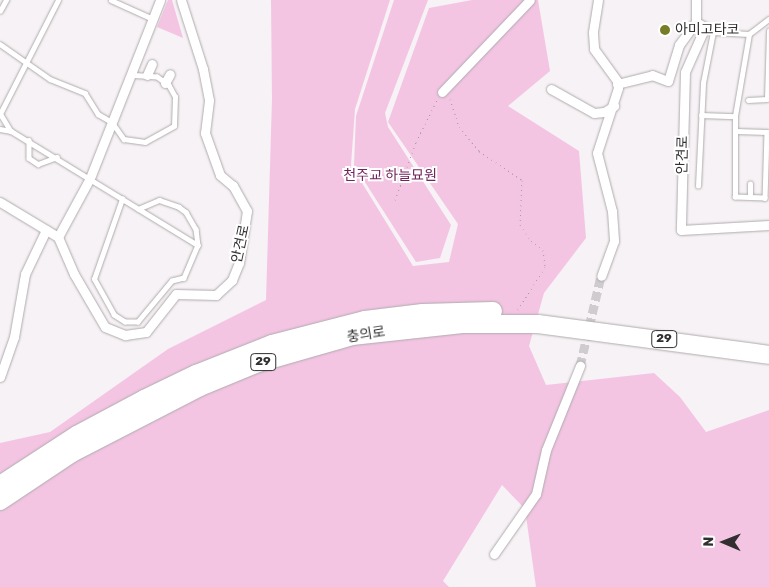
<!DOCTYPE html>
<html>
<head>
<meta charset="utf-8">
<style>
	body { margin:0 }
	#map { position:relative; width:769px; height:587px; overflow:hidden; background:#f7f2f5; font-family:Rubik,"Noto Sans KR",sans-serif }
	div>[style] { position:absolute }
	.green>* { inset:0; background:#f4c5e3 }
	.street-tunnel>* { height:9px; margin-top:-4.5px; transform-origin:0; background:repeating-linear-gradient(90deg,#cfcbce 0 9px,transparent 0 13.5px) }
	.path>* { height:1px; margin-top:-0.5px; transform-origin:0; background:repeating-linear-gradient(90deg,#9f9c9e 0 1px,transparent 0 5px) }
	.roads { filter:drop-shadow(0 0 1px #afabad) drop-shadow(0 0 1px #afabad) }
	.lane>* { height:4.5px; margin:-2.25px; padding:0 2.25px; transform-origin:2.25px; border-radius:2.25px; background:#fff }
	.street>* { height:9px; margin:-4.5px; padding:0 4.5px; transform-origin:4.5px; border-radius:4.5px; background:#fff }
	.highway>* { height:18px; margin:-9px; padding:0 9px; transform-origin:9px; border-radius:9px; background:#fff }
	.dots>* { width:14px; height:14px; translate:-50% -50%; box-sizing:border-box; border:2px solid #fff; border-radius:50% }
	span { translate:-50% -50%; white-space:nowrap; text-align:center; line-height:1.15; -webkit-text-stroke:4px #fff; paint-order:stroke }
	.shield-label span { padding:1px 4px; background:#fff; border:1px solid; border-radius:4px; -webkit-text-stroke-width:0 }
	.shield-label { font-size:12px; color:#312f30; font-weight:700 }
	.poi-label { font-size:14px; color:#312f30 }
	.left { translate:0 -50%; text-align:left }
	.street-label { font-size:14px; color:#312f30 }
	.park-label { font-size:14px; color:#72255d }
	.north { position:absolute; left:699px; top:517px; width:50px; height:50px; -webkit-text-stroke:4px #fff; paint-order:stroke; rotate:271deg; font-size:14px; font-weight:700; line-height:20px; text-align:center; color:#312f30 }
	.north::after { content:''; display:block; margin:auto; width:18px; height:22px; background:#312f30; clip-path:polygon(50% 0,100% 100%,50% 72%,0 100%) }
</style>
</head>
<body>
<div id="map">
	<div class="green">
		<div style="clip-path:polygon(168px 0,172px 0,183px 38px,157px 27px)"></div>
		<div style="clip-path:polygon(271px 0,390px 0,355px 109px,351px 165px,413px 266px,449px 262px,458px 224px,388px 122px,429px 8px,472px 0,538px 0,550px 71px,508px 106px,579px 151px,586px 238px,544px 293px,529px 346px,546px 385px,654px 373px,680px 397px,706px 432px,769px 410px,769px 587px,536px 587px,525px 509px,502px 485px,443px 581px,449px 587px,0 587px,0 443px,50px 432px,168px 349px,266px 300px,272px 99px)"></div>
		<div style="clip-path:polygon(394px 0,428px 0,385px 113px,388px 127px,451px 225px,440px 258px,416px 262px,354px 165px,356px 116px)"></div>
	</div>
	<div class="street-tunnel">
		<div style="left:580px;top:366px;width:92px;rotate:-76.9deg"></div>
	</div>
	<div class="path">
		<div style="left:450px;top:99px;width:29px;rotate:72deg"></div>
		<div style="left:459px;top:127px;width:31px;rotate:50deg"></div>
		<div style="left:479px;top:151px;width:52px;rotate:34deg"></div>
		<div style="left:522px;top:180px;width:45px;rotate:92.5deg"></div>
		<div style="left:520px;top:225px;width:19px;rotate:55deg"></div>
		<div style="left:531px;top:241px;width:15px;rotate:37deg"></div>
		<div style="left:543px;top:250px;width:17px;rotate:83deg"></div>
		<div style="left:545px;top:267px;width:52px;rotate:122.5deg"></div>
		<div style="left:395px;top:200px;width:62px;rotate:-70.1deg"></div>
		<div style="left:416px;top:142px;width:47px;rotate:-63.4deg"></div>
	</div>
	<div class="roads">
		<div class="lane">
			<div style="left:111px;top:0;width:46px;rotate:24.3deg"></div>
			<div style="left:0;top:11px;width:13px;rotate:-61deg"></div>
			<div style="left:705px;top:27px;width:9px;rotate:32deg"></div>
			<div style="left:713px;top:32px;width:36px;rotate:3deg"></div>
			<div style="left:749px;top:34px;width:25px;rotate:-37deg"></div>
			<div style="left:0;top:44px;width:61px;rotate:35deg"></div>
			<div style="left:50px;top:79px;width:38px;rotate:22deg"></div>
			<div style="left:85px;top:93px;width:25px;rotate:58deg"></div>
			<div style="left:98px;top:114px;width:16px;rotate:30deg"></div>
			<div style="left:112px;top:122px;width:21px;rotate:55deg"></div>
			<div style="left:124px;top:139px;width:21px;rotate:8deg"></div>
			<div style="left:145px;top:142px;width:33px;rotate:-29deg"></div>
			<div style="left:174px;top:126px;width:29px;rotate:-88deg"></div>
			<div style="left:175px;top:97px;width:13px;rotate:-119deg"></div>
			<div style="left:169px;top:86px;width:15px;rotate:-143deg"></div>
			<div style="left:157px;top:77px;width:26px;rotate:-176deg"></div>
			<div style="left:748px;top:100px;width:19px;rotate:-3deg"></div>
			<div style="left:767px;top:99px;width:68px;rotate:-88.3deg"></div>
			<div style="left:0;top:113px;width:21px;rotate:59deg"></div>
			<div style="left:11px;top:131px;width:219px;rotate:31.4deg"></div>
			<div style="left:198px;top:245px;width:36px;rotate:113deg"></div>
			<div style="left:184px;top:278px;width:12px;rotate:166deg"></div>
			<div style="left:172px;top:281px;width:53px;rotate:129.7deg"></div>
			<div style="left:138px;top:322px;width:13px;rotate:180deg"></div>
			<div style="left:125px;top:322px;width:13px;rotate:-148deg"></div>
			<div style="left:114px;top:315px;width:41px;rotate:-119.1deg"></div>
			<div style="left:94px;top:279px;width:85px;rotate:-70.7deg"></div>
			<div style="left:0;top:114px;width:128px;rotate:-63deg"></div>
			<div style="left:701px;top:115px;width:34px;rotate:2deg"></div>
			<div style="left:0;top:129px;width:11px;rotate:10deg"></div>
			<div style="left:736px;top:131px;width:31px;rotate:2deg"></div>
			<div style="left:767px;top:132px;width:66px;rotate:91.7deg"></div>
			<div style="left:765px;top:198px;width:30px;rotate:-178deg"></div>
			<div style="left:735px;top:197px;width:81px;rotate:-90deg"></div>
			<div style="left:735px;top:116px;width:83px;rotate:-80.3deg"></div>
			<div style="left:29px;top:140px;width:18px;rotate:90deg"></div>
			<div style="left:29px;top:158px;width:11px;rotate:34deg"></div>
			<div style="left:38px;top:164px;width:20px;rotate:-20deg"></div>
			<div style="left:698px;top:186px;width:103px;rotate:-87.2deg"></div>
			<div style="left:703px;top:83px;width:52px;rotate:-78.9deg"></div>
			<div style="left:750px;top:197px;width:13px;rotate:-90deg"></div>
			<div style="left:138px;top:209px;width:23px;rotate:-23deg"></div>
			<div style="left:159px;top:200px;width:21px;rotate:19deg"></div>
			<div style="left:179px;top:207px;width:9px;rotate:36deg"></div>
			<div style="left:186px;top:212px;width:20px;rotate:60deg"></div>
			<div style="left:196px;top:229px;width:16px;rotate:83deg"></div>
		</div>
		<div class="street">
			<div style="left:598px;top:0;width:33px;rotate:99deg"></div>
			<div style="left:593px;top:33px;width:16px;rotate:86deg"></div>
			<div style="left:594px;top:49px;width:39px;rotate:54deg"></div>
			<div style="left:617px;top:81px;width:7px;rotate:82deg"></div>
			<div style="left:618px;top:88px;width:68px;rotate:107.9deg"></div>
			<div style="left:597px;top:153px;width:60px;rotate:75.5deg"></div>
			<div style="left:612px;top:211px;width:30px;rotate:86deg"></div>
			<div style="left:614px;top:241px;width:37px;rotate:110deg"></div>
			<div style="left:696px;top:0;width:22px;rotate:90deg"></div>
			<div style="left:696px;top:22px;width:10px;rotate:29deg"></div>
			<div style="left:705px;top:27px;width:49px;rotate:114deg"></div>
			<div style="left:685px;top:72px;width:158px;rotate:91.5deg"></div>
			<div style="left:681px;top:230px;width:88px;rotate:-3.3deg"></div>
			<div style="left:147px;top:75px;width:12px;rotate:-66deg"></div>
			<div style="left:165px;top:83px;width:10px;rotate:-61deg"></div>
			<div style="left:617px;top:84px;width:36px;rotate:-14deg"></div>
			<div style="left:652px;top:75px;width:17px;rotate:21deg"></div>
			<div style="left:668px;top:81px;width:38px;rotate:-73deg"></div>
			<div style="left:679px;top:45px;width:29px;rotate:-54deg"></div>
			<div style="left:551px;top:89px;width:49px;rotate:29.2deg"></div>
			<div style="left:594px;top:113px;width:10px;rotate:-6deg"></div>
			<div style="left:604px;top:112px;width:12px;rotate:-31deg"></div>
			<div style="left:442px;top:92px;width:127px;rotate:-46.3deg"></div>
			<div style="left:0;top:202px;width:68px;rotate:31.1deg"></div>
			<div style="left:58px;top:237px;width:40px;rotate:66.6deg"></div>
			<div style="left:74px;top:274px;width:61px;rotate:59.7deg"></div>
			<div style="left:105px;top:327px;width:22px;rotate:22deg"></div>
			<div style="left:125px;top:335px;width:21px;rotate:-8deg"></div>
			<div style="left:146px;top:332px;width:48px;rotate:-51.7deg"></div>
			<div style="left:176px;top:294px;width:40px;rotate:1.4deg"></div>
			<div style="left:216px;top:295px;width:22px;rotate:-43deg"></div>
			<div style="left:232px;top:280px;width:18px;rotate:-68deg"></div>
			<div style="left:239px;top:263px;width:53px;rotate:-81.3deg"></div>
			<div style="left:247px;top:211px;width:29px;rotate:-119deg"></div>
			<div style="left:233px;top:186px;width:17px;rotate:-140deg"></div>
			<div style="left:220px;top:175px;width:45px;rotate:-109.7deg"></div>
			<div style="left:205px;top:133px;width:33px;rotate:-83deg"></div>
			<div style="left:209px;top:100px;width:32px;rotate:-101deg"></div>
			<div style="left:203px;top:69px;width:72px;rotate:-107.7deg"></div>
			<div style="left:58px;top:237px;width:67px;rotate:-61.5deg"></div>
			<div style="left:90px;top:178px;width:191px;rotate:-68.5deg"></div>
			<div style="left:0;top:377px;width:42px;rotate:-70.7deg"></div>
			<div style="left:14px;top:337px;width:64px;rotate:-80.1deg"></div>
			<div style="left:25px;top:274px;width:49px;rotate:-64.5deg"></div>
			<div style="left:494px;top:554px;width:73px;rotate:-55deg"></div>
			<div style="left:536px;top:494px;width:45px;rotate:-77.2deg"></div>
			<div style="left:546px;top:450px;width:91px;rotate:-68deg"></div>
		</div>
		<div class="highway">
			<div style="left:0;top:485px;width:92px;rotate:-33deg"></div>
			<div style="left:77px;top:435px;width:76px;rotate:-28.2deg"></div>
			<div style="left:144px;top:399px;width:58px;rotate:-25.7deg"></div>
			<div style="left:196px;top:374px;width:82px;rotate:-21.5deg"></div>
			<div style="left:272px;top:344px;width:96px;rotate:-14.5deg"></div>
			<div style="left:365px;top:320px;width:58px;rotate:-6.9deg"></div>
			<div style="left:423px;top:313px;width:70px;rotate:-1.6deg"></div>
			<div style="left:0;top:501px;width:87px;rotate:-33.7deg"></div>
			<div style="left:72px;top:453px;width:144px;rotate:-27.3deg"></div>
			<div style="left:200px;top:387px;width:63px;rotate:-22.5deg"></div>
			<div style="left:258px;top:363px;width:98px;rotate:-16deg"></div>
			<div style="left:352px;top:336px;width:111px;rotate:-6.2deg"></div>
			<div style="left:462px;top:324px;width:76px"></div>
			<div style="left:538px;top:324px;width:233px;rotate:7.6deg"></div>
		</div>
	</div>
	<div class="dots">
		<div style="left:665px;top:30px;background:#777d27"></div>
	</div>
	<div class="shield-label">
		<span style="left:664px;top:339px">29</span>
		<span style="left:263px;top:362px">29</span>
	</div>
	<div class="poi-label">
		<span class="left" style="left:675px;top:30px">아미고타코</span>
	</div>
	<div class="street-label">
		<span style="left:683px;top:155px;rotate:-89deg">안견로</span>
		<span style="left:241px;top:244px;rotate:-78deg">안견로</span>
		<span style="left:366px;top:335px;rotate:-9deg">충의로</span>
	</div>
	<div class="park-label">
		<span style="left:390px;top:176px">천주교 하늘묘원</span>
	</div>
	<div class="north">N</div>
</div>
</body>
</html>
